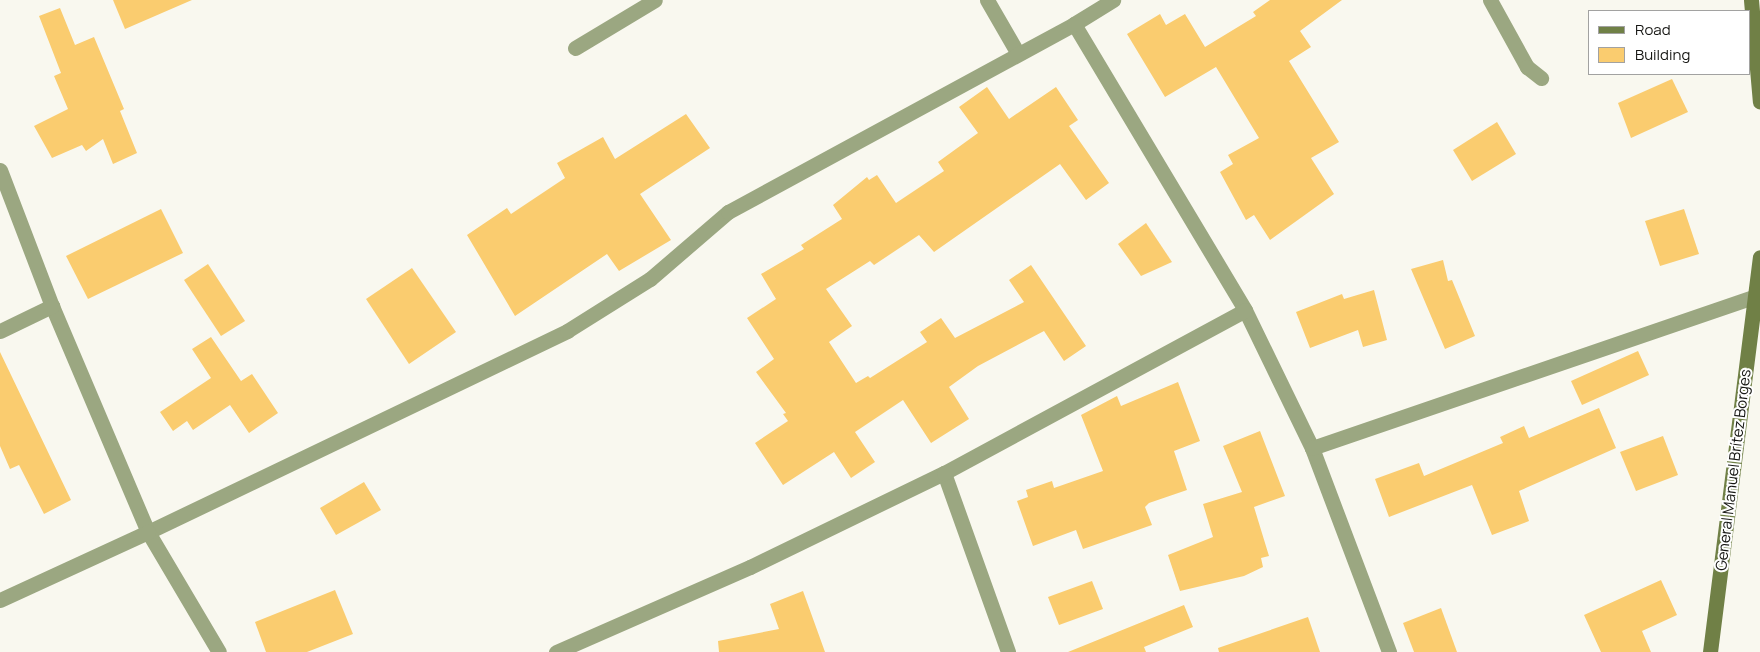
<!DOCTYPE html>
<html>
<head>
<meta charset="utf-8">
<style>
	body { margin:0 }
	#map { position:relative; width:1760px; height:652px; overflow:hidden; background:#f9f8ef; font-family:Manrope,sans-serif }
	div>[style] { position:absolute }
	.building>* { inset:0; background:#facc6f }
	.lane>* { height:15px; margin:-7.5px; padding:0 7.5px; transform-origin:7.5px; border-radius:7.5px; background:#9ba781 }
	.street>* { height:15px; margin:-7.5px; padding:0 7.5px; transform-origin:7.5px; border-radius:7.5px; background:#9ba781 }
	.secondary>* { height:15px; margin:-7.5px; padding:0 7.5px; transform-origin:7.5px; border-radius:7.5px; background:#708046 }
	span { translate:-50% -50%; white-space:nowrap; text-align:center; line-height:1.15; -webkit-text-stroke:4px #fff; paint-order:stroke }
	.street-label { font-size:15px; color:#171714 }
	.legend { position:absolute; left:1588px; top:10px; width:162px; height:65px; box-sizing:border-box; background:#fff; border:1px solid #a2a2a1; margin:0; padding:6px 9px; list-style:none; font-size:15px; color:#171714 }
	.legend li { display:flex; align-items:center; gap:10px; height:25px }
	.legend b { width:25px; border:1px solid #a2a2a1 }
</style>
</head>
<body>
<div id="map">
	<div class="building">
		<div style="clip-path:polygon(113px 0,192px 0,125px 29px)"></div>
		<div style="clip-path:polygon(1270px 0,1342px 0,1300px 31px,1311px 47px,1289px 61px,1339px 142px,1311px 158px,1334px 194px,1270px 240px,1254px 215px,1246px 220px,1220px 172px,1233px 164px,1228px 155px,1259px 138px,1216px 67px,1165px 97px,1127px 34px,1160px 14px,1166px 25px,1185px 14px,1205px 47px,1256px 16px,1253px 12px)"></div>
		<div style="clip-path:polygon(60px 8px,75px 45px,94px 37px,124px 109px,120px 111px,137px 153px,113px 164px,103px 139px,86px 151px,82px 145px,52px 158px,34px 126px,68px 109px,54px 76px,61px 73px,39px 16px)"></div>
		<div style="clip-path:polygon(1672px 79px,1688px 112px,1631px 138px,1618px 103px)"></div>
		<div style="clip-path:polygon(987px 87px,1009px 119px,1056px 87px,1078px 120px,1069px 126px,1109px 183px,1086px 200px,1060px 164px,934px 252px,919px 235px,874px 265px,870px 261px,826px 289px,852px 326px,829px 342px,856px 383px,868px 376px,870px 378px,927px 342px,920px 332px,941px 318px,955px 338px,1024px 302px,1009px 280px,1031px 265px,1086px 346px,1064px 361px,1044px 331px,978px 366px,949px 387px,969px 419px,931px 443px,903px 400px,855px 432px,875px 462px,851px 478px,834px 452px,783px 485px,755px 443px,788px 421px,783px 414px,786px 413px,756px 372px,774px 359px,747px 318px,776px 299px,761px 274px,804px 249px,801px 245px,842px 219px,833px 205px,867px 177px,869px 180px,877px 175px,896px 203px,944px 171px,938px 162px,978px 133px,959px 107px)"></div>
		<div style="clip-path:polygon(686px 114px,710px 148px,640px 194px,671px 240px,619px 271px,607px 254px,515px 316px,467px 235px,507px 208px,511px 214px,565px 178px,557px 163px,603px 137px,615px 159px)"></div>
		<div style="clip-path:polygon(1497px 122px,1516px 154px,1472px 181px,1453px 150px)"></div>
		<div style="clip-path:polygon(161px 209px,183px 253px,88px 299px,66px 256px)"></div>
		<div style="clip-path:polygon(1684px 209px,1699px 254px,1660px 266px,1645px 221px)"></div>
		<div style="clip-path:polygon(1146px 223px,1172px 262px,1141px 276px,1118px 244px)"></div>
		<div style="clip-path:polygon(1443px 260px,1448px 281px,1452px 280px,1475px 336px,1445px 349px,1411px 269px)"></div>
		<div style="clip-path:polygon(208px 264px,245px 321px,221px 336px,184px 280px)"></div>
		<div style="clip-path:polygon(412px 268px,456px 332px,409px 364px,366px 299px)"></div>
		<div style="clip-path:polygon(1374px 290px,1387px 340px,1363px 347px,1358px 330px,1310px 348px,1296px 312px,1342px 294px,1344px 299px)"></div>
		<div style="clip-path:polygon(211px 337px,241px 381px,252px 374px,278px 413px,249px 433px,230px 405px,193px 430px,187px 421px,173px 431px,160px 412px,211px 378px,192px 349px)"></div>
		<div style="clip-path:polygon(1638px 351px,1649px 375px,1582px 405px,1571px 381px)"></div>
		<div style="clip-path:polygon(0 352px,71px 500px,44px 514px,19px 465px,10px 469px,0 446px)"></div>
		<div style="clip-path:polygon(1178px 382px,1200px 441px,1174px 451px,1187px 490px,1149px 503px,1145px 507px,1152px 525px,1083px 549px,1076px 530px,1033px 546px,1017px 501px,1028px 497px,1026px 490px,1052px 481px,1054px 488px,1103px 471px,1081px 415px,1117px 396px,1121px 406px)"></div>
		<div style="clip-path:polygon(1599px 408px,1616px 448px,1519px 491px,1529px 521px,1492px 535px,1472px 485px,1389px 517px,1375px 479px,1419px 463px,1424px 476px,1503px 443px,1500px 437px,1524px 426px,1529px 438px)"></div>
		<div style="clip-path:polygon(1260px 431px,1285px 496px,1254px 507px,1269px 556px,1261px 558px,1263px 567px,1244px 576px,1180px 591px,1168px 555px,1213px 537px,1203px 504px,1242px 492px,1223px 446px)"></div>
		<div style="clip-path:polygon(1663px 436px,1678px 475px,1636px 491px,1620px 452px)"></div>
		<div style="clip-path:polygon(364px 482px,381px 510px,336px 535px,320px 508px)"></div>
		<div style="clip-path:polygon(1661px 580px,1677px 615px,1642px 631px,1651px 652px,1601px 652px,1584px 615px)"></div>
		<div style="clip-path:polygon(1092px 581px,1103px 609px,1059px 625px,1048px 597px)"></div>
		<div style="clip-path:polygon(335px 590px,353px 634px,307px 652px,266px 652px,255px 622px)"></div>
		<div style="clip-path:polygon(803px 591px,825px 652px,719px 652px,718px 641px,779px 629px,770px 604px)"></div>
		<div style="clip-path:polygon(1184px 605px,1193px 627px,1144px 647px,1146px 652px,1068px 652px)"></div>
		<div style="clip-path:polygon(1441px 608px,1457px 652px,1414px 652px,1403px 623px)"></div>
		<div style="clip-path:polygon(1308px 617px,1320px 652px,1219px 652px,1218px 648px)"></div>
	</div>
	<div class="lane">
		<div style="left:1490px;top:0;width:77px;rotate:61.1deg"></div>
		<div style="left:1527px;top:67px;width:18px;rotate:38deg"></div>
		<div style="left:575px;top:48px;width:93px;rotate:-31deg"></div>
		<div style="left:148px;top:532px;width:465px;rotate:-25.6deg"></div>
		<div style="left:567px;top:331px;width:98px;rotate:-32.1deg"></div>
		<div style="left:650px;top:279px;width:103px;rotate:-40.7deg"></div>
	</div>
	<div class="street">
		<div style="left:987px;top:0;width:60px;rotate:60deg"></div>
		<div style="left:1074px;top:24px;width:333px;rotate:59.1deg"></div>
		<div style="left:1245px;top:310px;width:153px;rotate:64.1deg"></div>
		<div style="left:1312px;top:448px;width:218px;rotate:69.3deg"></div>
		<div style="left:0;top:170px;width:146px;rotate:69.1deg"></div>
		<div style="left:52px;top:306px;width:246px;rotate:67deg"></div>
		<div style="left:148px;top:532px;width:139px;rotate:59.4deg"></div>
		<div style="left:728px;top:212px;width:394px;rotate:-28.5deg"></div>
		<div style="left:1074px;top:24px;width:46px;rotate:-31.6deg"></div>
		<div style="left:0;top:331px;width:58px;rotate:-25.7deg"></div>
		<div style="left:1312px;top:448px;width:469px;rotate:-18.9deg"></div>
		<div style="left:944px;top:473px;width:190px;rotate:70.3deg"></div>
		<div style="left:0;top:600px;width:163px;rotate:-24.7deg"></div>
		<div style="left:556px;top:652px;width:212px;rotate:-23.7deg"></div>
		<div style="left:750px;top:567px;width:216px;rotate:-25.9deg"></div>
		<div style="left:944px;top:473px;width:342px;rotate:-28.4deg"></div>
	</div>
	<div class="secondary">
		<div style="left:1751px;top:0;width:102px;rotate:85deg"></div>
		<div style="left:1710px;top:652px;width:398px;rotate:-82.8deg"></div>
	</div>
	<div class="street-label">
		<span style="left:1733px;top:470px;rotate:-83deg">General Manuel Brítez Borges</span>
	</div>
	<ul class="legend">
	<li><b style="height:6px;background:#708046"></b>Road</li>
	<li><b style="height:14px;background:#facc6f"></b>Building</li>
	</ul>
</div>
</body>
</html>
